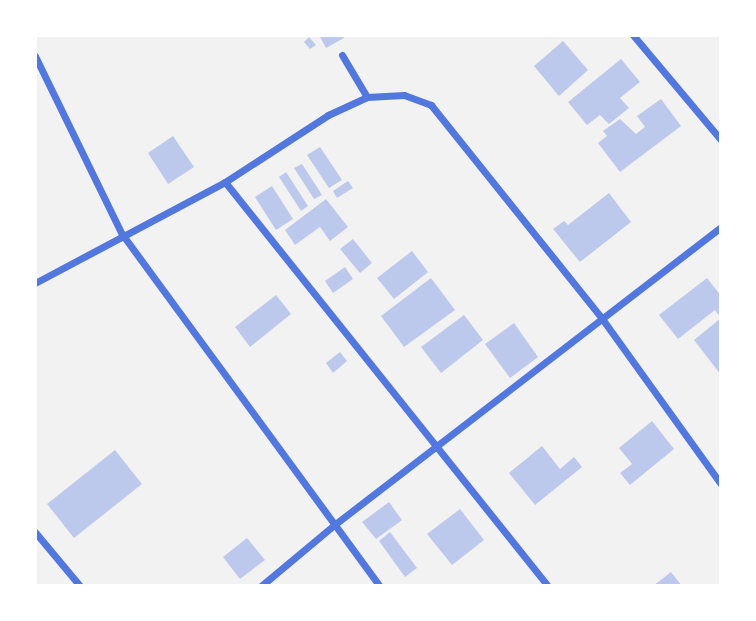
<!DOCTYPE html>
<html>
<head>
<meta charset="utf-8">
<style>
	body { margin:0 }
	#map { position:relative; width:756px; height:621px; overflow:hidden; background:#f2f2f2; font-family:Inter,sans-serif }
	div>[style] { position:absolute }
	.building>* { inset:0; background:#bdc9ec }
	.minor>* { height:7px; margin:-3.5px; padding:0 3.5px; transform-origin:3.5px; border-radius:3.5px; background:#5277de }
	span { translate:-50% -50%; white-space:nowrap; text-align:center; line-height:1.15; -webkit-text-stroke:6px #fff; paint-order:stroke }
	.frame { position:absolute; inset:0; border:37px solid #fff; pointer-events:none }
</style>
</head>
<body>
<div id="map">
	<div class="building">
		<div style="clip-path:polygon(319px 35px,342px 35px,344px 38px,326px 48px)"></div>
		<div style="clip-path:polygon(309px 37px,316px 45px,310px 49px,304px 42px)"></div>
		<div style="clip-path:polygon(563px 41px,588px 70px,559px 96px,534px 66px)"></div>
		<div style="clip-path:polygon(621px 59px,640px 82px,620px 98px,629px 108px,609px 124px,600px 115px,587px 125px,568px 102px)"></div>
		<div style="clip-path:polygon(661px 99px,681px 126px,620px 172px,598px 143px,607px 136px,603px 131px,620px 119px,636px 134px,645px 127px,637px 116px)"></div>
		<div style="clip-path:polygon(173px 136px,194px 167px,168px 184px,148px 153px)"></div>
		<div style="clip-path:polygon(320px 147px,342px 180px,329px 188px,307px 155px)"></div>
		<div style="clip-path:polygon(302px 164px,322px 195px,314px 199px,294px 168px)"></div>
		<div style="clip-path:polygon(286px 172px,308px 206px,301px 211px,279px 177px)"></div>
		<div style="clip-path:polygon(348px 181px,353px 188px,337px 198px,333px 191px)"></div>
		<div style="clip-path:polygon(272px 186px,293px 219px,276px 230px,255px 197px)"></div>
		<div style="clip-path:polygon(609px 193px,631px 222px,580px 262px,553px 229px,564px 221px,568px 225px)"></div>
		<div style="clip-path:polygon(326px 199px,348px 227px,330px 241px,320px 227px,295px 245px,285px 230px)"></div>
		<div style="clip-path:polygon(353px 239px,372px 263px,360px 273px,340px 249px)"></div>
		<div style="clip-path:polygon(412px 251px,428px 272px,394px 299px,377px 278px)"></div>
		<div style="clip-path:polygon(345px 267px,353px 279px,333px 293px,325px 281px)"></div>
		<div style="clip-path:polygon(431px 278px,455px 310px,404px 347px,381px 316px)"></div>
		<div style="clip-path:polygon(707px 278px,721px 296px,721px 318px,715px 310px,678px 339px,659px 315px)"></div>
		<div style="clip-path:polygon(276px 295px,291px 314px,250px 347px,235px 327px)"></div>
		<div style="clip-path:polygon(464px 315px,483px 340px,441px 373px,421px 347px)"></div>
		<div style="clip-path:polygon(721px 318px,721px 375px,694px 340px)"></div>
		<div style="clip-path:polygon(514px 323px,538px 357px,510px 378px,485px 344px)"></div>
		<div style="clip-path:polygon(340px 352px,347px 361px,333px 373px,326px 363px)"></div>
		<div style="clip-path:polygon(652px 421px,674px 449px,630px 485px,620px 473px,632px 464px,619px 448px)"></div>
		<div style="clip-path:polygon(542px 446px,560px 469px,574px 457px,582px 467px,535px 505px,509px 473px)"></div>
		<div style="clip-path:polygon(115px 450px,142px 484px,74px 538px,47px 504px)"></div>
		<div style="clip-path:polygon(389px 502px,402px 520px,376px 539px,362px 522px)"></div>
		<div style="clip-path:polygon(460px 509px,484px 540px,452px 565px,427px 534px)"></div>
		<div style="clip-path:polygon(390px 532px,417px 568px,405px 577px,379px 541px)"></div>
		<div style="clip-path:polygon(247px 538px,265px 560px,240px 579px,223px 557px)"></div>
		<div style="clip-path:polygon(671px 572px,682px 586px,653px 586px)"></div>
	</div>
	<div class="minor">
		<div style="left:633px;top:35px;width:137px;rotate:50deg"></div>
		<div style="left:342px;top:55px;width:49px;rotate:59.2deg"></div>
		<div style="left:35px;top:56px;width:198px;rotate:64deg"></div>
		<div style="left:122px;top:234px;width:436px;rotate:53.8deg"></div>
		<div style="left:225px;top:182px;width:517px;rotate:51.36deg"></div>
		<div style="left:35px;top:283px;width:215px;rotate:-28deg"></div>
		<div style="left:225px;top:182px;width:123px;rotate:-33deg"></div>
		<div style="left:328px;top:115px;width:43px;rotate:-24.8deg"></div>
		<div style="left:367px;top:97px;width:37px;rotate:-3deg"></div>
		<div style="left:404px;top:95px;width:29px;rotate:20deg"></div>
		<div style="left:431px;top:105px;width:275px;rotate:51.3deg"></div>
		<div style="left:603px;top:320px;width:202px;rotate:54.3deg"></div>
		<div style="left:35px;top:532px;width:70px;rotate:50.2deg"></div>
		<div style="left:261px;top:586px;width:95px;rotate:-39.9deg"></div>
		<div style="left:334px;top:525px;width:488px;rotate:-37.6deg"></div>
	</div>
	<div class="frame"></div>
</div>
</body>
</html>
